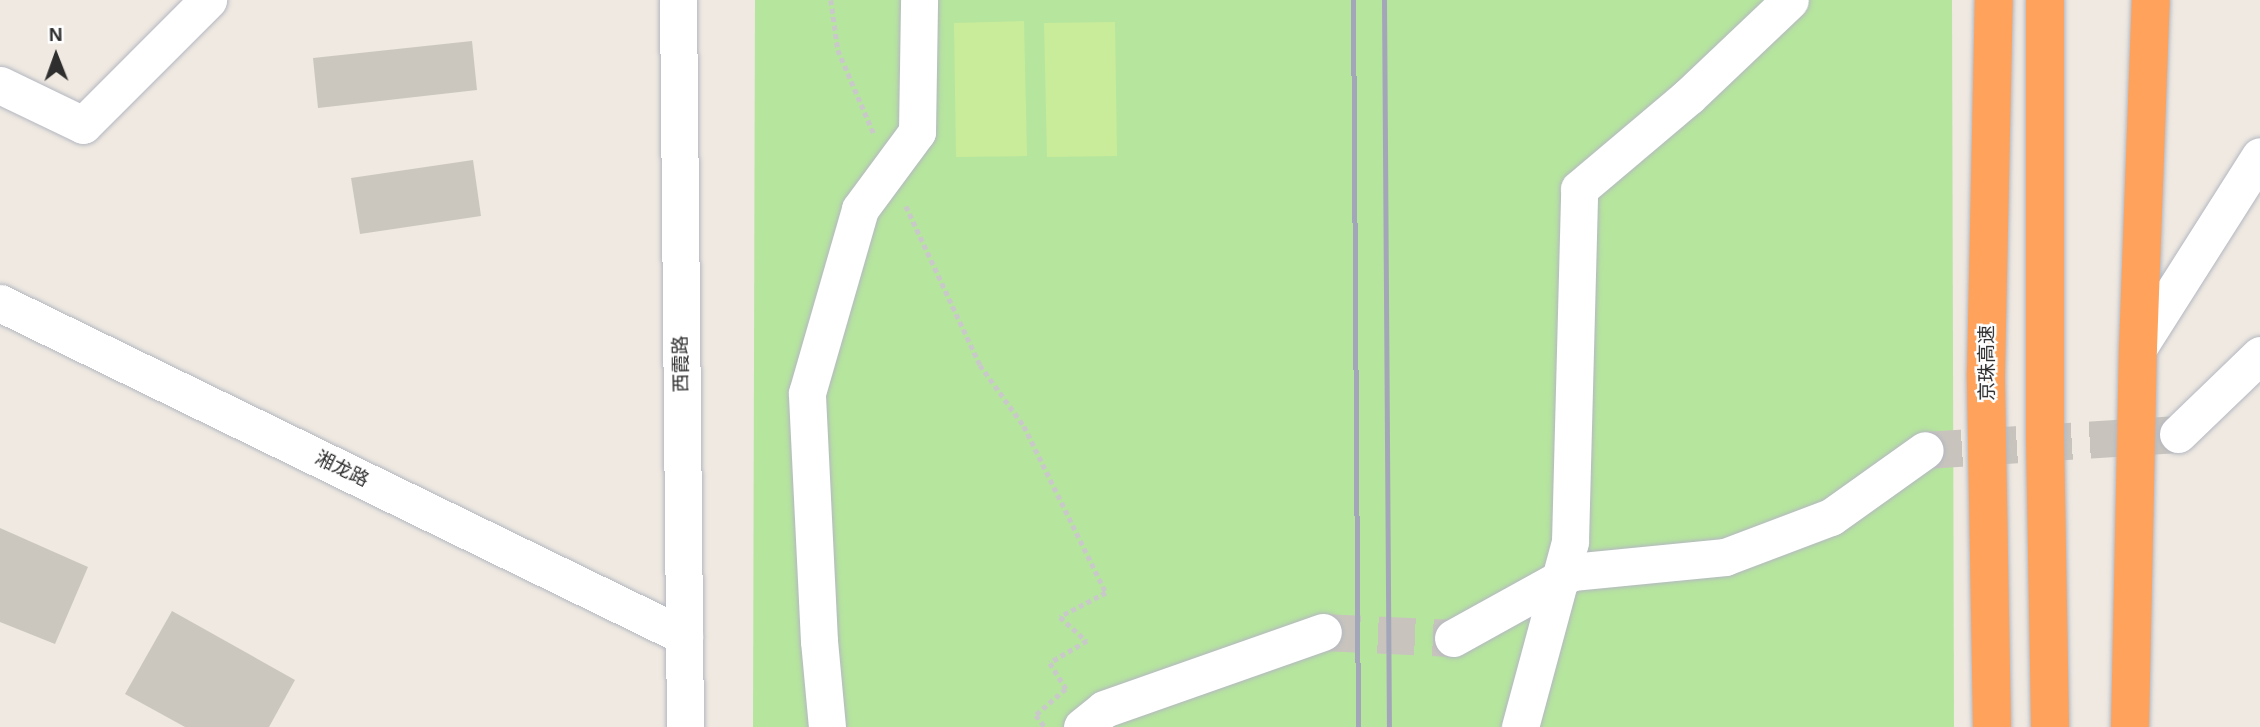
<!DOCTYPE html>
<html>
<head>
<meta charset="utf-8">
<style>
	body { margin:0 }
	#map { position:relative; width:2260px; height:727px; overflow:hidden; background:#efe9e1; font-family:Helvetica,"Noto Sans SC",sans-serif }
	div>[style] { position:absolute }
	.green>* { inset:0; background:#b6e59e }
	.pitch>* { inset:0; background:#c9ec9a }
	.building>* { inset:0; background:#cbc7bf }
	.minor-tunnel>* { height:37px; margin-top:-18.5px; transform-origin:0; background:repeating-linear-gradient(90deg,#c8c4bd 0 37px,transparent 0 55px) }
	.path>* { height:4.5px; margin-top:-2.25px; transform-origin:0; background:repeating-linear-gradient(90deg,#c9c9c9 0 5px,transparent 0 8.5px) }
	.roads { filter:drop-shadow(0 0 2px #b4b7c1) drop-shadow(0 0 2px #b4b7c1) }
	.minor>* { height:37px; margin:-18.5px; padding:0 18.5px; transform-origin:18.5px; border-radius:18.5px; background:#fff }
	.highway>* { height:38px; margin:-19px; padding:0 19px; transform-origin:19px; border-radius:19px; background:#ffa35c }
	.rail>* { height:5px; margin:-2.5px; padding:0 2.5px; transform-origin:2.5px; border-radius:2.5px; background:#a3a6b8 }
	span { translate:-50% -50%; white-space:nowrap; text-align:center; line-height:1.15; -webkit-text-stroke:5px #fff; paint-order:stroke }
	.street-label { font-size:19px; color:#2e2e2e }
	.north { position:absolute; left:21px; top:21px; width:70px; height:70px; -webkit-text-stroke:5px #fff; paint-order:stroke; rotate:359deg; font-size:19px; font-weight:700; line-height:28px; text-align:center; color:#2e2e2e }
	.north::after { content:''; display:block; margin:auto; width:24px; height:32px; background:#2e2e2e; clip-path:polygon(50% 0,100% 100%,50% 72%,0 100%) }
</style>
</head>
<body>
<div id="map">
	<div class="green">
		<div style="clip-path:polygon(755px 0,1952px 0,1954px 727px,753px 727px)"></div>
	</div>
	<div class="pitch">
		<div style="clip-path:polygon(1024px 21px,1027px 156px,956px 157px,954px 23px)"></div>
		<div style="clip-path:polygon(1115px 22px,1117px 156px,1047px 157px,1044px 23px)"></div>
	</div>
	<div class="building">
		<div style="clip-path:polygon(472px 41px,477px 90px,318px 108px,313px 58px)"></div>
		<div style="clip-path:polygon(473px 160px,481px 216px,360px 234px,351px 178px)"></div>
		<div style="clip-path:polygon(0 528px,88px 567px,55px 644px,0 622px)"></div>
		<div style="clip-path:polygon(172px 611px,295px 680px,269px 727px,185px 727px,125px 694px)"></div>
	</div>
	<div class="minor-tunnel">
		<div style="left:1925px;top:450px;width:254px;rotate:-3.6deg"></div>
		<div style="left:1323px;top:632px;width:130px;rotate:2.6deg"></div>
	</div>
	<div class="path">
		<div style="left:831px;top:0;width:50px;rotate:82deg"></div>
		<div style="left:838px;top:50px;width:91px;rotate:66.8deg"></div>
		<div style="left:906px;top:206px;width:175px;rotate:65deg"></div>
		<div style="left:980px;top:365px;width:75px;rotate:54.2deg"></div>
		<div style="left:1024px;top:426px;width:186px;rotate:63.8deg"></div>
		<div style="left:1106px;top:593px;width:52px;rotate:152.4deg"></div>
		<div style="left:1060px;top:617px;width:36px;rotate:42deg"></div>
		<div style="left:1087px;top:641px;width:43px;rotate:149.3deg"></div>
		<div style="left:1050px;top:663px;width:31px;rotate:58deg"></div>
		<div style="left:1066px;top:689px;width:40px;rotate:139deg"></div>
		<div style="left:1036px;top:715px;width:15px;rotate:53deg"></div>
	</div>
	<div class="roads">
		<div class="minor">
			<div style="left:678px;top:0;width:727px;rotate:89.45deg"></div>
			<div style="left:0;top:85px;width:92px;rotate:25.7deg"></div>
			<div style="left:83px;top:125px;width:177px;rotate:-45deg"></div>
			<div style="left:0;top:303px;width:761px;rotate:25.96deg"></div>
			<div style="left:2138px;top:348px;width:227px;rotate:-57.6deg"></div>
			<div style="left:2178px;top:434px;width:114px;rotate:-43.9deg"></div>
			<div style="left:1453px;top:638px;width:136px;rotate:-29deg"></div>
			<div style="left:1572px;top:572px;width:154px;rotate:-5.6deg"></div>
			<div style="left:1725px;top:557px;width:113px;rotate:-20.7deg"></div>
			<div style="left:1831px;top:517px;width:115px;rotate:-35.5deg"></div>
			<div style="left:827px;top:727px;width:86px;rotate:-95.3deg"></div>
			<div style="left:819px;top:641px;width:248px;rotate:-92.8deg"></div>
			<div style="left:807px;top:393px;width:191px;rotate:-73.9deg"></div>
			<div style="left:860px;top:209px;width:96px;rotate:-53.5deg"></div>
			<div style="left:917px;top:132px;width:132px;rotate:-89.1deg"></div>
			<div style="left:1082px;top:727px;width:28px;rotate:-39deg"></div>
			<div style="left:1104px;top:709px;width:232px;rotate:-19.4deg"></div>
			<div style="left:1520px;top:727px;width:192px;rotate:-74.9deg"></div>
			<div style="left:1570px;top:542px;width:353px;rotate:-88.5deg"></div>
			<div style="left:1579px;top:189px;width:144px;rotate:-40.2deg"></div>
			<div style="left:1689px;top:96px;width:139px;rotate:-43.5deg"></div>
		</div>
		<div class="highway">
			<div style="left:2045px;top:0;width:436px;rotate:90deg"></div>
			<div style="left:2045px;top:436px;width:291px;rotate:89deg"></div>
			<div style="left:1992px;top:727px;width:355px;rotate:-91deg"></div>
			<div style="left:1986px;top:372px;width:372px;rotate:-88.8deg"></div>
			<div style="left:2130px;top:727px;width:379px;rotate:-88.8deg"></div>
			<div style="left:2138px;top:348px;width:348px;rotate:-87.9deg"></div>
		</div>
	</div>
	<div class="rail">
		<div style="left:1353px;top:0;width:727px;rotate:89.61deg"></div>
		<div style="left:1384px;top:0;width:727px;rotate:89.61deg"></div>
	</div>
	<div class="street-label">
		<span style="left:1987px;top:363px;rotate:-90deg">京珠高速</span>
		<span style="left:681px;top:364px;rotate:-91deg">西霞路</span>
		<span style="left:342px;top:469px;rotate:26deg">湘龙路</span>
	</div>
	<div class="north">N</div>
</div>
</body>
</html>
